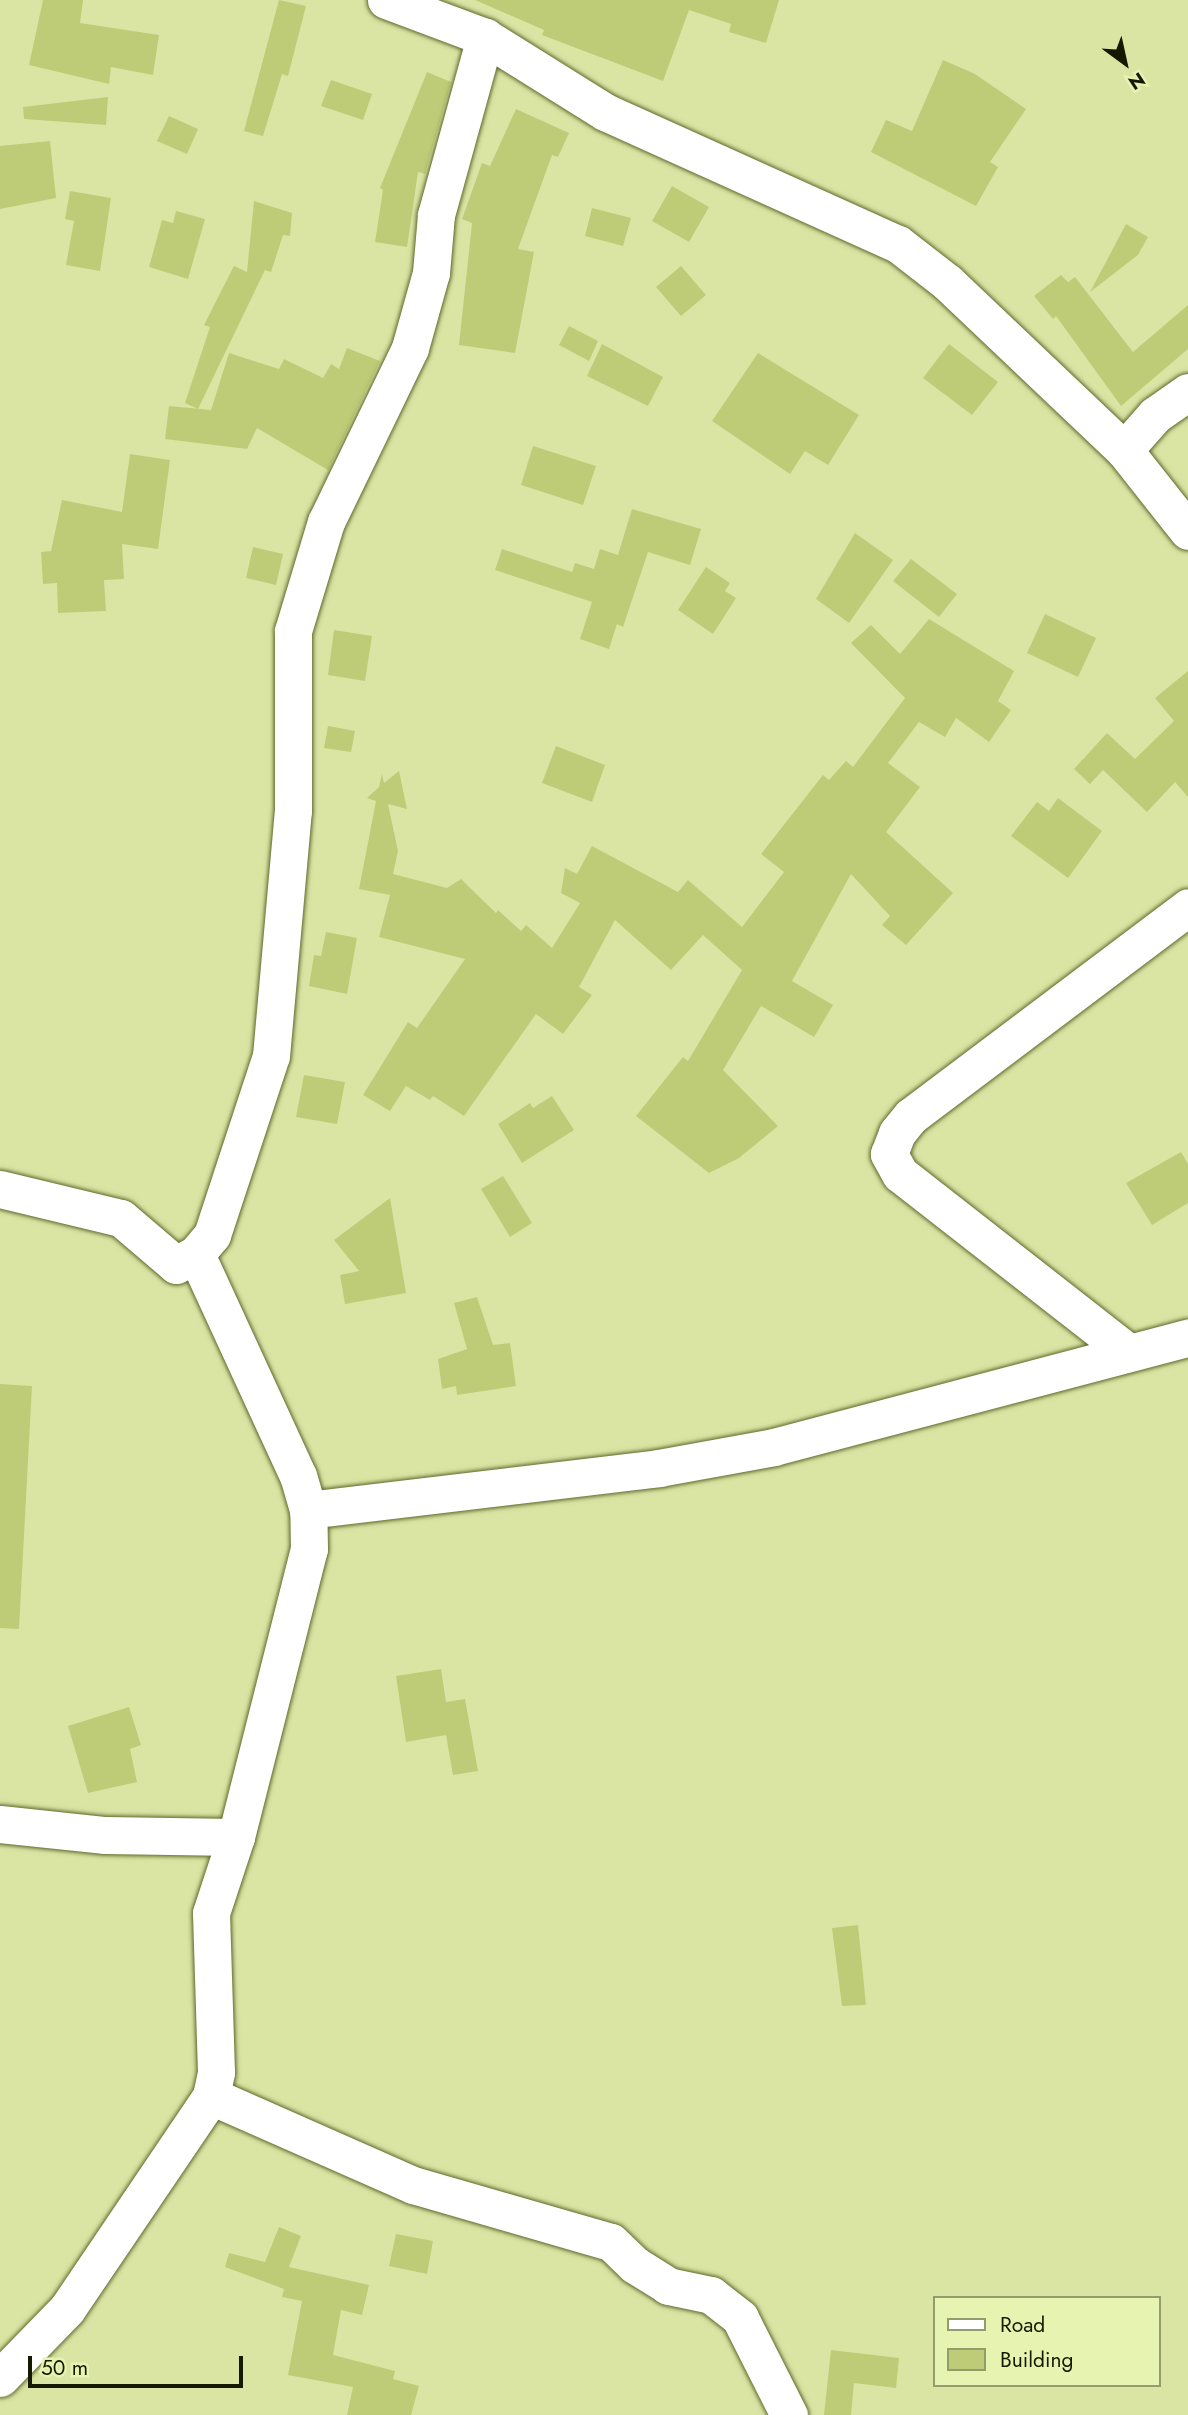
<!DOCTYPE html>
<html>
<head>
<meta charset="utf-8">
<style>
	body { margin:0 }
	#map { position:relative; width:1188px; height:2415px; overflow:hidden; background:#dae5a4; font-family:Jost,sans-serif }
	div>[style] { position:absolute }
	.building>* { inset:0; background:#bfcc77 }
	.roads { filter:drop-shadow(0 0 2px #60682b) drop-shadow(0 0 2px #60682b) }
	.minor>* { height:37px; margin:-18.5px; padding:0 18.5px; transform-origin:18.5px; border-radius:18.5px; background:#fff }
	span { translate:-50% -50%; white-space:nowrap; text-align:center; line-height:1.15; -webkit-text-stroke:5px #e7f3b1; paint-order:stroke }
	.legend { position:absolute; left:933px; top:2296px; width:228px; height:91px; box-sizing:border-box; background:#e7f3b1; border:2px solid #939c6b; margin:0; padding:9px 12px; list-style:none; font-size:21px; color:#151902 }
	.legend li { display:flex; align-items:center; gap:14px; height:35px }
	.legend b { width:35px; border:2px solid #939c6b }
	.north { position:absolute; left:1090px; top:28px; width:70px; height:70px; -webkit-text-stroke:5px #e7f3b1; paint-order:stroke; rotate:147deg; font-size:19px; font-weight:700; line-height:28px; text-align:center; color:#151902 }
	.north::after { content:''; display:block; margin:auto; width:24px; height:32px; background:#151902; clip-path:polygon(50% 0,100% 100%,50% 72%,0 100%) }
	.scale { position:absolute; left:28px; top:2356px; width:215px; height:32px; box-sizing:border-box; border:4px solid #151902; border-top:0; padding-left:9px; font-size:21px; line-height:24px; white-space:nowrap; color:#151902; -webkit-text-stroke:5px #e7f3b1; paint-order:stroke }
</style>
</head>
<body>
<div id="map">
	<div class="building">
		<div style="clip-path:polygon(43px 0,83px 0,80px 23px,159px 35px,153px 75px,111px 67px,109px 84px,29px 65px)"></div>
		<div style="clip-path:polygon(279px 0,306px 6px,288px 76px,282px 74px,263px 136px,244px 131px)"></div>
		<div style="clip-path:polygon(475px 0,779px 0,766px 43px,729px 32px,731px 24px,689px 10px,663px 81px,542px 35px,544px 30px)"></div>
		<div style="clip-path:polygon(943px 60px,975px 74px,1026px 109px,990px 162px,998px 167px,976px 206px,871px 152px,886px 120px,912px 131px)"></div>
		<div style="clip-path:polygon(427px 72px,451px 82px,425px 174px,418px 172px,407px 247px,375px 242px,383px 190px,380px 188px)"></div>
		<div style="clip-path:polygon(331px 80px,372px 94px,363px 120px,321px 106px)"></div>
		<div style="clip-path:polygon(108px 97px,106px 125px,24px 119px,23px 107px)"></div>
		<div style="clip-path:polygon(516px 109px,569px 133px,558px 157px,552px 155px,518px 249px,534px 252px,515px 353px,459px 345px,472px 223px,462px 219px,482px 163px,490px 166px)"></div>
		<div style="clip-path:polygon(169px 116px,198px 129px,187px 154px,157px 141px)"></div>
		<div style="clip-path:polygon(50px 141px,56px 198px,0 209px,0 146px)"></div>
		<div style="clip-path:polygon(672px 186px,709px 207px,689px 242px,652px 221px)"></div>
		<div style="clip-path:polygon(70px 191px,111px 198px,100px 271px,66px 265px,74px 221px,65px 219px)"></div>
		<div style="clip-path:polygon(254px 201px,292px 213px,290px 236px,283px 235px,271px 272px,265px 270px,198px 409px,185px 403px,210px 327px,204px 325px,234px 266px,247px 272px)"></div>
		<div style="clip-path:polygon(592px 208px,631px 218px,623px 246px,585px 236px)"></div>
		<div style="clip-path:polygon(176px 211px,205px 219px,188px 279px,149px 267px,162px 220px,173px 223px)"></div>
		<div style="clip-path:polygon(1126px 224px,1148px 237px,1138px 255px,1090px 292px)"></div>
		<div style="clip-path:polygon(681px 266px,706px 295px,681px 316px,656px 287px)"></div>
		<div style="clip-path:polygon(1061px 275px,1068px 282px,1075px 277px,1133px 352px,1188px 305px,1188px 349px,1121px 406px,1056px 316px,1053px 319px,1034px 296px)"></div>
		<div style="clip-path:polygon(569px 326px,598px 341px,589px 361px,559px 345px)"></div>
		<div style="clip-path:polygon(602px 344px,663px 377px,648px 406px,587px 376px)"></div>
		<div style="clip-path:polygon(949px 344px,998px 382px,972px 415px,923px 378px)"></div>
		<div style="clip-path:polygon(347px 348px,380px 361px,328px 470px,257px 428px,247px 449px,165px 439px,169px 406px,211px 410px,229px 353px,279px 369px,284px 359px,323px 378px,331px 364px,339px 369px)"></div>
		<div style="clip-path:polygon(758px 353px,859px 415px,828px 465px,805px 451px,790px 474px,712px 421px)"></div>
		<div style="clip-path:polygon(533px 446px,596px 466px,583px 505px,521px 485px)"></div>
		<div style="clip-path:polygon(130px 454px,170px 460px,158px 549px,122px 544px,124px 579px,104px 580px,106px 611px,58px 613px,57px 583px,43px 584px,41px 552px,51px 551px,62px 500px,122px 512px)"></div>
		<div style="clip-path:polygon(632px 509px,701px 529px,690px 565px,648px 552px,623px 627px,617px 624px,609px 649px,580px 639px,592px 602px,495px 570px,502px 549px,572px 572px,575px 563px,594px 569px,600px 549px,618px 555px)"></div>
		<div style="clip-path:polygon(855px 533px,893px 560px,849px 623px,816px 599px)"></div>
		<div style="clip-path:polygon(253px 547px,283px 554px,276px 585px,246px 578px)"></div>
		<div style="clip-path:polygon(911px 559px,957px 594px,939px 617px,893px 581px)"></div>
		<div style="clip-path:polygon(706px 567px,730px 583px,725px 591px,736px 598px,713px 634px,678px 610px)"></div>
		<div style="clip-path:polygon(1045px 614px,1096px 638px,1078px 677px,1027px 653px)"></div>
		<div style="clip-path:polygon(929px 619px,1014px 671px,998px 701px,1011px 710px,989px 742px,956px 718px,945px 737px,919px 722px,888px 763px,920px 787px,886px 832px,953px 893px,906px 945px,882px 925px,890px 916px,851px 874px,792px 981px,833px 1005px,814px 1037px,761px 1006px,723px 1070px,778px 1126px,739px 1158px,709px 1173px,636px 1116px,683px 1057px,688px 1061px,742px 970px,703px 935px,671px 970px,615px 920px,579px 987px,592px 995px,563px 1034px,536px 1014px,464px 1116px,433px 1096px,430px 1100px,406px 1086px,390px 1111px,363px 1095px,408px 1022px,417px 1028px,465px 959px,379px 937px,390px 895px,359px 889px,376px 801px,367px 798px,379px 787px,382px 774px,384px 783px,399px 771px,407px 809px,388px 804px,398px 851px,393px 874px,447px 888px,461px 879px,496px 913px,498px 910px,521px 931px,526px 925px,552px 948px,580px 903px,561px 893px,565px 868px,577px 874px,592px 846px,678px 892px,688px 880px,742px 927px,784px 872px,761px 854px,823px 775px,829px 780px,846px 761px,853px 767px,905px 698px,851px 643px,871px 625px,900px 654px)"></div>
		<div style="clip-path:polygon(334px 630px,372px 636px,365px 681px,328px 675px)"></div>
		<div style="clip-path:polygon(1188px 671px,1188px 797px,1175px 782px,1147px 812px,1103px 770px,1090px 784px,1074px 769px,1107px 733px,1135px 759px,1174px 721px,1155px 698px)"></div>
		<div style="clip-path:polygon(328px 726px,355px 731px,351px 752px,324px 748px)"></div>
		<div style="clip-path:polygon(556px 746px,605px 765px,592px 802px,542px 783px)"></div>
		<div style="clip-path:polygon(1058px 798px,1102px 831px,1068px 878px,1011px 836px,1037px 802px,1049px 811px)"></div>
		<div style="clip-path:polygon(326px 932px,357px 938px,347px 994px,309px 986px,314px 955px,321px 956px)"></div>
		<div style="clip-path:polygon(304px 1075px,345px 1082px,337px 1124px,296px 1117px)"></div>
		<div style="clip-path:polygon(552px 1096px,574px 1130px,522px 1163px,498px 1124px,530px 1103px,533px 1108px)"></div>
		<div style="clip-path:polygon(1181px 1152px,1188px 1164px,1188px 1203px,1152px 1225px,1126px 1183px)"></div>
		<div style="clip-path:polygon(503px 1176px,532px 1223px,510px 1237px,481px 1189px)"></div>
		<div style="clip-path:polygon(390px 1198px,406px 1293px,345px 1304px,340px 1275px,359px 1271px,334px 1240px)"></div>
		<div style="clip-path:polygon(477px 1297px,493px 1345px,510px 1343px,516px 1386px,457px 1395px,456px 1386px,442px 1389px,438px 1359px,467px 1349px,454px 1303px)"></div>
		<div style="clip-path:polygon(0 1384px,32px 1386px,19px 1629px,0 1628px)"></div>
		<div style="clip-path:polygon(441px 1669px,446px 1702px,465px 1699px,478px 1771px,453px 1775px,446px 1735px,406px 1742px,396px 1676px)"></div>
		<div style="clip-path:polygon(129px 1707px,141px 1745px,130px 1749px,137px 1782px,88px 1793px,68px 1726px)"></div>
		<div style="clip-path:polygon(858px 1925px,866px 2005px,842px 2006px,832px 1928px)"></div>
		<div style="clip-path:polygon(279px 2227px,301px 2236px,289px 2267px,369px 2285px,362px 2315px,341px 2310px,333px 2355px,395px 2371px,393px 2379px,419px 2386px,411px 2415px,347px 2415px,353px 2387px,288px 2375px,302px 2301px,282px 2297px,284px 2289px,225px 2267px,229px 2253px,265px 2262px)"></div>
		<div style="clip-path:polygon(396px 2234px,433px 2241px,427px 2274px,389px 2266px)"></div>
		<div style="clip-path:polygon(831px 2350px,899px 2358px,896px 2388px,854px 2383px,851px 2415px,824px 2415px)"></div>
	</div>
	<div class="roads">
		<div class="minor">
			<div style="left:386px;top:0;width:106px;rotate:20.5deg"></div>
			<div style="left:485px;top:37px;width:142px;rotate:32deg"></div>
			<div style="left:605px;top:112px;width:321px;rotate:24.3deg"></div>
			<div style="left:898px;top:244px;width:62px;rotate:37.8deg"></div>
			<div style="left:947px;top:282px;width:244px;rotate:43.5deg"></div>
			<div style="left:1188px;top:392px;width:40px;rotate:145.1deg"></div>
			<div style="left:1155px;top:415px;width:47px;rotate:131.5deg"></div>
			<div style="left:1124px;top:450px;width:103px;rotate:51.7deg"></div>
			<div style="left:0;top:1189px;width:124px;rotate:13.5deg"></div>
			<div style="left:121px;top:1218px;width:72px;rotate:40.5deg"></div>
			<div style="left:176px;top:1265px;width:23px;rotate:-29deg"></div>
			<div style="left:1128px;top:1352px;width:289px;rotate:-142deg"></div>
			<div style="left:900px;top:1174px;width:23px;rotate:-119deg"></div>
			<div style="left:889px;top:1154px;width:22px;rotate:-69deg"></div>
			<div style="left:897px;top:1133px;width:22px;rotate:-51deg"></div>
			<div style="left:911px;top:1116px;width:347px;rotate:-37deg"></div>
			<div style="left:308px;top:1510px;width:354px;rotate:-6.8deg"></div>
			<div style="left:659px;top:1468px;width:117px;rotate:-10.3deg"></div>
			<div style="left:774px;top:1447px;width:428px;rotate:-14.8deg"></div>
			<div style="left:0;top:1824px;width:106px;rotate:6deg"></div>
			<div style="left:105px;top:1835px;width:131px;rotate:0.9deg"></div>
			<div style="left:211px;top:2096px;width:221px;rotate:23.8deg"></div>
			<div style="left:413px;top:2185px;width:206px;rotate:16.1deg"></div>
			<div style="left:611px;top:2242px;width:33px;rotate:44deg"></div>
			<div style="left:635px;top:2265px;width:39px;rotate:32deg"></div>
			<div style="left:668px;top:2286px;width:44px;rotate:11.8deg"></div>
			<div style="left:711px;top:2295px;width:37px;rotate:38deg"></div>
			<div style="left:740px;top:2318px;width:109px;rotate:63.2deg"></div>
			<div style="left:0;top:2378px;width:96px;rotate:-45.8deg"></div>
			<div style="left:67px;top:2309px;width:257px;rotate:-55.9deg"></div>
			<div style="left:211px;top:2096px;width:25px;rotate:-78deg"></div>
			<div style="left:216px;top:2072px;width:159px;rotate:-91.8deg"></div>
			<div style="left:211px;top:1913px;width:80px;rotate:-71.8deg"></div>
			<div style="left:236px;top:1837px;width:297px;rotate:-75.8deg"></div>
			<div style="left:309px;top:1549px;width:39px;rotate:-91deg"></div>
			<div style="left:308px;top:1510px;width:35px;rotate:-106deg"></div>
			<div style="left:298px;top:1476px;width:244px;rotate:-114.7deg"></div>
			<div style="left:196px;top:1254px;width:25px;rotate:-50deg"></div>
			<div style="left:212px;top:1235px;width:188px;rotate:-71.8deg"></div>
			<div style="left:271px;top:1056px;width:246px;rotate:-84.9deg"></div>
			<div style="left:293px;top:811px;width:180px;rotate:-90deg"></div>
			<div style="left:293px;top:631px;width:114px;rotate:-73.2deg"></div>
			<div style="left:326px;top:522px;width:193px;rotate:-64.2deg"></div>
			<div style="left:410px;top:348px;width:78px;rotate:-74.4deg"></div>
			<div style="left:431px;top:273px;width:58px;rotate:-85.1deg"></div>
			<div style="left:436px;top:215px;width:185px;rotate:-74.6deg"></div>
		</div>
	</div>
	<ul class="legend">
	<li><b style="height:9px;background:#fff"></b>Road</li>
	<li><b style="height:19px;background:#bfcc77"></b>Building</li>
	</ul>
	<div class="north">N</div>
	<div class="scale">50 m</div>
</div>
</body>
</html>
